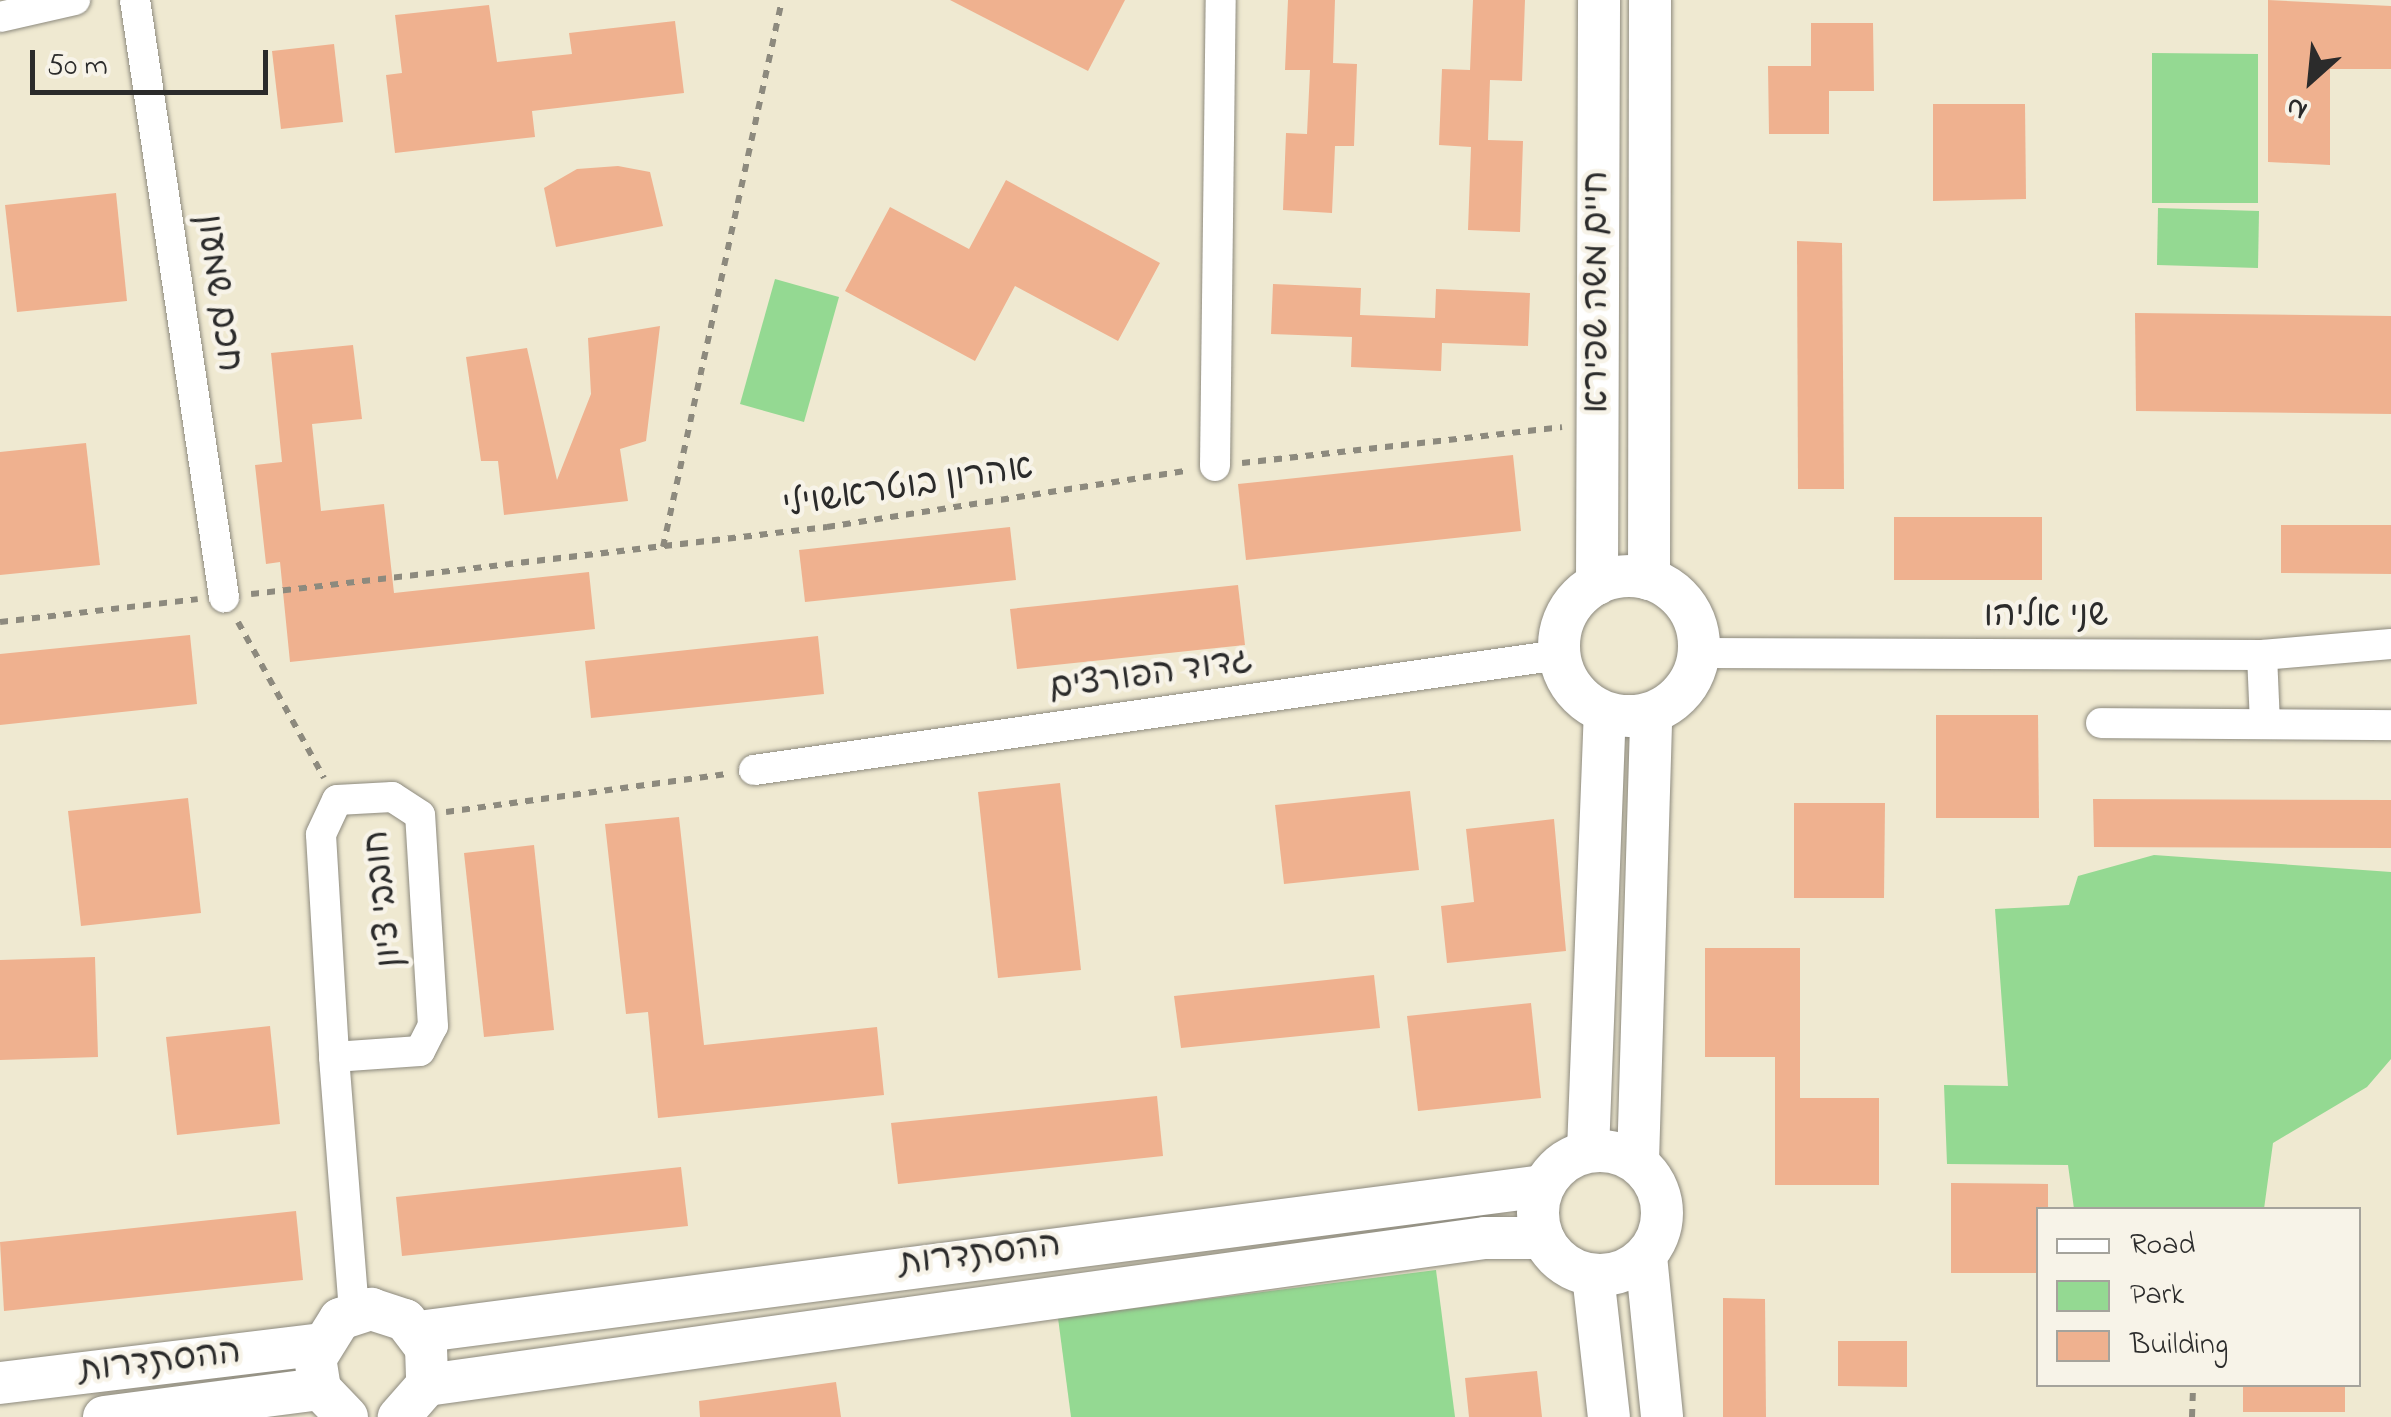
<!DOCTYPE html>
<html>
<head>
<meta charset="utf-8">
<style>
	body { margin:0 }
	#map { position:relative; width:2391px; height:1417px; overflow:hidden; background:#efe9d1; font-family:"Indie Flower","Playpen Sans Hebrew",sans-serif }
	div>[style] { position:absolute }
	.green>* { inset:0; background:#94d992 }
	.building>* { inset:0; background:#efb18f }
	.path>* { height:6px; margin-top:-3px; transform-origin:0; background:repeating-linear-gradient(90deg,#8d8a7e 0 8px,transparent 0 16px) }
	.roads { filter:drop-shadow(0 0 2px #8d8a7e) drop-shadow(0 0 2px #8d8a7e) }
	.street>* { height:30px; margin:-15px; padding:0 15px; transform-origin:15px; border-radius:15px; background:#fff }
	.secondary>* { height:42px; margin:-21px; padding:0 21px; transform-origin:21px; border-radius:21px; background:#fff }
	.secondary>.ring { margin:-21px; padding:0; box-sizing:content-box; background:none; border:42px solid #fff; border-radius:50% }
	span { translate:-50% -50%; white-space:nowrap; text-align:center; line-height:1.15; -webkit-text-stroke:9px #f7f3e8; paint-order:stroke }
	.street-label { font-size:35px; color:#2b2b2b }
	.legend { position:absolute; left:2036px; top:1207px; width:325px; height:180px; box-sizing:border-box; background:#f7f3e8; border:2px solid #a5a39c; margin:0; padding:12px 18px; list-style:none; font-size:30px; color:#2b2b2b }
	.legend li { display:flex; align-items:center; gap:20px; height:50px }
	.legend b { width:50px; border:2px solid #a5a39c }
	.north { position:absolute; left:2261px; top:30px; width:100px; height:100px; -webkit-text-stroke:8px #f7f3e8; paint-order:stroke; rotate:207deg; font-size:28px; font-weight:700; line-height:40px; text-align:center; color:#2b2b2b }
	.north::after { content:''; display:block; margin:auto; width:35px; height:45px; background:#2b2b2b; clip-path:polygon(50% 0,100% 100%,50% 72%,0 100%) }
	.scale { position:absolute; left:30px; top:50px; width:238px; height:45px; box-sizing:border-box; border:5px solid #2b2b2b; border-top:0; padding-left:12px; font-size:30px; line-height:35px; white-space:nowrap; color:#2b2b2b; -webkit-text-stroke:8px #f7f3e8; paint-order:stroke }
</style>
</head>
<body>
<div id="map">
	<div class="green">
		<div style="clip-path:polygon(2152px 53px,2258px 54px,2258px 203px,2152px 203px)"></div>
		<div style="clip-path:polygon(2158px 208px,2259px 211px,2258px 268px,2157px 265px)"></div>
		<div style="clip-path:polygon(775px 279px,839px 297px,804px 422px,740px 404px)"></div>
		<div style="clip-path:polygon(2154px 855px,2391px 872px,2391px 1059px,2367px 1087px,2273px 1143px,2264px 1209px,2074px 1209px,2068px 1165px,1947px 1164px,1944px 1085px,2008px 1086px,1995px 909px,2069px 905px,2078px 876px)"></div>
		<div style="clip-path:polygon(1436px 1270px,1455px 1417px,1071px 1417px,1058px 1318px)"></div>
	</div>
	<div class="building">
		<div style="clip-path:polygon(950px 0,1125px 0,1088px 71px)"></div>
		<div style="clip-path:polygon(1288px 0,1335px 0,1333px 63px,1357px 64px,1354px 146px,1335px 146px,1332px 213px,1283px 210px,1286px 133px,1307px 134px,1310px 70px,1285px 70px)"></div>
		<div style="clip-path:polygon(1473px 0,1525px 0,1522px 81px,1490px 80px,1488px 140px,1523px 141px,1520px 232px,1468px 230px,1471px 147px,1439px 145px,1442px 69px,1470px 70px)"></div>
		<div style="clip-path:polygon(2268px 0,2391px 6px,2391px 69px,2330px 69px,2330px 165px,2268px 162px)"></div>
		<div style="clip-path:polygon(489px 5px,497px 62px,572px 54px,569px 33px,675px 21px,684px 93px,532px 111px,535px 137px,395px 153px,386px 75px,402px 73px,395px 15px)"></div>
		<div style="clip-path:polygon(1811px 23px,1873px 23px,1874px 91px,1829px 91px,1829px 134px,1769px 134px,1768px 66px,1811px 66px)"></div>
		<div style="clip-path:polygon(334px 44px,343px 122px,281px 129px,272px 51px)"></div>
		<div style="clip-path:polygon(1933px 104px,2025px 104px,2026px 199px,1933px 201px)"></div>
		<div style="clip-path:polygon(618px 166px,650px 172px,663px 226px,556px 247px,544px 188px,577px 169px)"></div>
		<div style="clip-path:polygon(1006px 180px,1160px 263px,1118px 341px,1015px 286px,975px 361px,845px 291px,890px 207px,969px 249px)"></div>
		<div style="clip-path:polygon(116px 193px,127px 301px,17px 312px,5px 205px)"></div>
		<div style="clip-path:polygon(1797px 241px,1842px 243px,1844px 489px,1798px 489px)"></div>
		<div style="clip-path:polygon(1273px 284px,1361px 288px,1360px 315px,1435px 318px,1436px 289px,1530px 293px,1528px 346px,1442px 343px,1441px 371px,1351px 367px,1352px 337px,1271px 334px)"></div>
		<div style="clip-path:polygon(2135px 313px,2391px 316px,2391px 414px,2136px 411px)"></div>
		<div style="clip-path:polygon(660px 326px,646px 441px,620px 449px,628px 501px,504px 515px,498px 461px,481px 461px,466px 357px,527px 348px,557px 480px,591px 394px,588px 338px)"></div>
		<div style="clip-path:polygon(353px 345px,362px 419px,312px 424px,321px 511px,384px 504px,394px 593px,589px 572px,595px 629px,290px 662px,280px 562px,266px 564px,255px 465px,282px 462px,271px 353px)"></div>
		<div style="clip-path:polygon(86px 443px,100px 565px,0 575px,0 452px)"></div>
		<div style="clip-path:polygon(1513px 455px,1521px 531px,1246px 560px,1238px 484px)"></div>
		<div style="clip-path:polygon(1894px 517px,2042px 517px,2042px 580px,1894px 580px)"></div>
		<div style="clip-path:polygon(2281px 525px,2391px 525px,2391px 574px,2281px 573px)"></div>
		<div style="clip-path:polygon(1010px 527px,1016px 580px,805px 602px,799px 550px)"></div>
		<div style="clip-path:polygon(1238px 585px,1245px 645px,1017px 669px,1010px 609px)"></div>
		<div style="clip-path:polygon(190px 635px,197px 704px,0 725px,0 654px)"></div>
		<div style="clip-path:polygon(818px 636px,824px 694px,591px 718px,585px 661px)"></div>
		<div style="clip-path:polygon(1936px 715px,2038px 715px,2039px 818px,1936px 818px)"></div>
		<div style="clip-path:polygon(1060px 783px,1081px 970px,998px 978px,978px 792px)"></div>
		<div style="clip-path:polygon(1410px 791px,1419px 870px,1284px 884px,1275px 805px)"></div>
		<div style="clip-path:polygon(188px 798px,201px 913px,81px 926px,68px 811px)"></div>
		<div style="clip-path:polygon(2093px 799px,2391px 800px,2391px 848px,2094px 847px)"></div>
		<div style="clip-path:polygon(1794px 803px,1885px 803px,1884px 898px,1794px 898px)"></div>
		<div style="clip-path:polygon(679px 817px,704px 1045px,877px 1027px,884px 1095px,658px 1118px,648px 1012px,626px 1014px,605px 824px)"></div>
		<div style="clip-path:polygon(1554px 819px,1566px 951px,1447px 963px,1441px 906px,1474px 902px,1466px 829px)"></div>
		<div style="clip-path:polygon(534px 845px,554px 1030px,484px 1037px,464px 853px)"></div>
		<div style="clip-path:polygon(1705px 948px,1800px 948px,1800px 1098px,1879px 1098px,1879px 1185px,1775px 1185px,1775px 1057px,1705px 1057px)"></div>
		<div style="clip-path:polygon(95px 957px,98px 1057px,0 1060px,0 960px)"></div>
		<div style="clip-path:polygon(1374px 975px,1380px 1028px,1181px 1048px,1174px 996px)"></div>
		<div style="clip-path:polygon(1531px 1003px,1541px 1098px,1418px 1111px,1407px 1016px)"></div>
		<div style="clip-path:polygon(270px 1026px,280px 1124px,177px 1135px,166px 1037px)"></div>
		<div style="clip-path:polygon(1157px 1096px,1163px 1156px,898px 1184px,891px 1123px)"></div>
		<div style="clip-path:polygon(681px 1167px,688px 1226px,402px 1256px,396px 1197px)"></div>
		<div style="clip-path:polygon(1951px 1183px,2048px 1184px,2048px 1210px,2038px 1210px,2038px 1273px,1951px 1273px)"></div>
		<div style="clip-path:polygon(296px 1211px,303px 1280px,4px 1311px,0 1242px)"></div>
		<div style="clip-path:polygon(1723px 1298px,1765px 1299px,1766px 1417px,1723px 1417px)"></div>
		<div style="clip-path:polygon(1838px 1341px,1907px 1341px,1907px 1387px,1838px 1386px)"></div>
		<div style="clip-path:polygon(1537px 1371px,1542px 1417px,1469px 1417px,1465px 1378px)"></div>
		<div style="clip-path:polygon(836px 1382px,841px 1417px,700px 1417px,699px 1401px)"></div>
		<div style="clip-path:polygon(2243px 1384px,2345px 1384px,2345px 1412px,2243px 1412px)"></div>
	</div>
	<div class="path">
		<div style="left:1242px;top:463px;width:322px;rotate:-6.4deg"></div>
		<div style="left:663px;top:547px;width:560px;rotate:-77.73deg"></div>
		<div style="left:251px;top:594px;width:580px;rotate:-6.63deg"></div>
		<div style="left:827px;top:527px;width:367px;rotate:-8.9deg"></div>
		<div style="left:0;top:622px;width:199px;rotate:-6.6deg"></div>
		<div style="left:238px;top:622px;width:178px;rotate:61.1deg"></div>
		<div style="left:446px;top:812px;width:283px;rotate:-7.7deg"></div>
		<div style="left:2192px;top:1417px;width:33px;rotate:-88deg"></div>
	</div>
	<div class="roads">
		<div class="street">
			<div style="left:135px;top:0;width:604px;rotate:81.52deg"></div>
			<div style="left:0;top:17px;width:77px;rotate:-12.8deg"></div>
			<div style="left:1215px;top:466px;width:466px;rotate:-89.3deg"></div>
			<div style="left:1700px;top:653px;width:562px;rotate:0.2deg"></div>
			<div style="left:2262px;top:655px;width:129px;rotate:-4.9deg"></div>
			<div style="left:2262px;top:655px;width:69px;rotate:87.5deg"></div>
			<div style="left:2101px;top:723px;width:290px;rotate:0.4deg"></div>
			<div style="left:754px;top:770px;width:813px;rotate:-8.13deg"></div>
			<div style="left:334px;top:1057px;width:86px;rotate:-4deg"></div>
			<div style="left:420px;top:1051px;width:28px;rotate:-63deg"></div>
			<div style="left:433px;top:1026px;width:211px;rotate:-93.5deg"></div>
			<div style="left:420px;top:815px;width:33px;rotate:-147deg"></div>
			<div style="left:392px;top:797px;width:55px;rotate:176.9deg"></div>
			<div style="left:337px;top:800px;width:38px;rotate:115deg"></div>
			<div style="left:321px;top:835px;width:222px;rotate:86.6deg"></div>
			<div style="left:334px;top:1057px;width:256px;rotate:85.5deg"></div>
		</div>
		<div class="secondary">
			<div class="ring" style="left:1559px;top:576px;width:98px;height:98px"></div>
			<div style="left:1649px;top:579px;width:579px;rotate:-89.9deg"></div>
			<div style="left:1597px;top:584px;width:584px;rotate:-89.8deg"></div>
			<div class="ring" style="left:1538px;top:1151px;width:82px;height:82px"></div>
			<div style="left:1588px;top:1151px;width:438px;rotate:-87.8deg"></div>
			<div style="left:1638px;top:1162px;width:449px;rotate:-88.3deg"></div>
			<div style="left:1646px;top:1256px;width:162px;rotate:84.3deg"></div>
			<div style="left:1593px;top:1275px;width:143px;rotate:83.6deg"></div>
			<div style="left:418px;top:1332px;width:1134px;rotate:-7.39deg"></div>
			<div style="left:0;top:1383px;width:322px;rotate:-6.9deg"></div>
			<div style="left:427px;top:1385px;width:1068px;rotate:-7.91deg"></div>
			<div style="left:1485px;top:1238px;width:58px"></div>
			<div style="left:104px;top:1417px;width:218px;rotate:-7.4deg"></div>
			<div style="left:347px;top:1417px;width:39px;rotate:-134deg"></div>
			<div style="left:320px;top:1389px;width:30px;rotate:-99deg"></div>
			<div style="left:315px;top:1359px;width:47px;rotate:-58deg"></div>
			<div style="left:340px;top:1319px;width:33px;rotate:-18deg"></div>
			<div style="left:371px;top:1309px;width:36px;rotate:18deg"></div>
			<div style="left:405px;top:1320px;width:35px;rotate:53deg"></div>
			<div style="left:426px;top:1348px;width:37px;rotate:88deg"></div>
			<div style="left:427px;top:1385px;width:43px;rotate:131.2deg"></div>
		</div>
	</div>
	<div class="street-label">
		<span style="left:1598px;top:292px;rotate:-90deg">חיים משה שפירא</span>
		<span style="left:217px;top:293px;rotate:82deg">חכם שמעון</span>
		<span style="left:908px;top:488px;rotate:-9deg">אהרון בוטראשוילי</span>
		<span style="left:2046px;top:617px">שני אליהו</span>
		<span style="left:1151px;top:676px;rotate:-8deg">גדוד הפורצים</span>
		<span style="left:385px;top:899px;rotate:-96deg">חובבי ציון</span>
		<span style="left:980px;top:1256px;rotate:-7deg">ההסתדרות</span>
		<span style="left:160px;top:1363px;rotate:-7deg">ההסתדרות</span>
	</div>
	<ul class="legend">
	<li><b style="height:12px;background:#fff"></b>Road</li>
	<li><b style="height:28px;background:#94d992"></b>Park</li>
	<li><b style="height:28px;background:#efb18f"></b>Building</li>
	</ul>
	<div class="north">N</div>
	<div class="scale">50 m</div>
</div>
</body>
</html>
